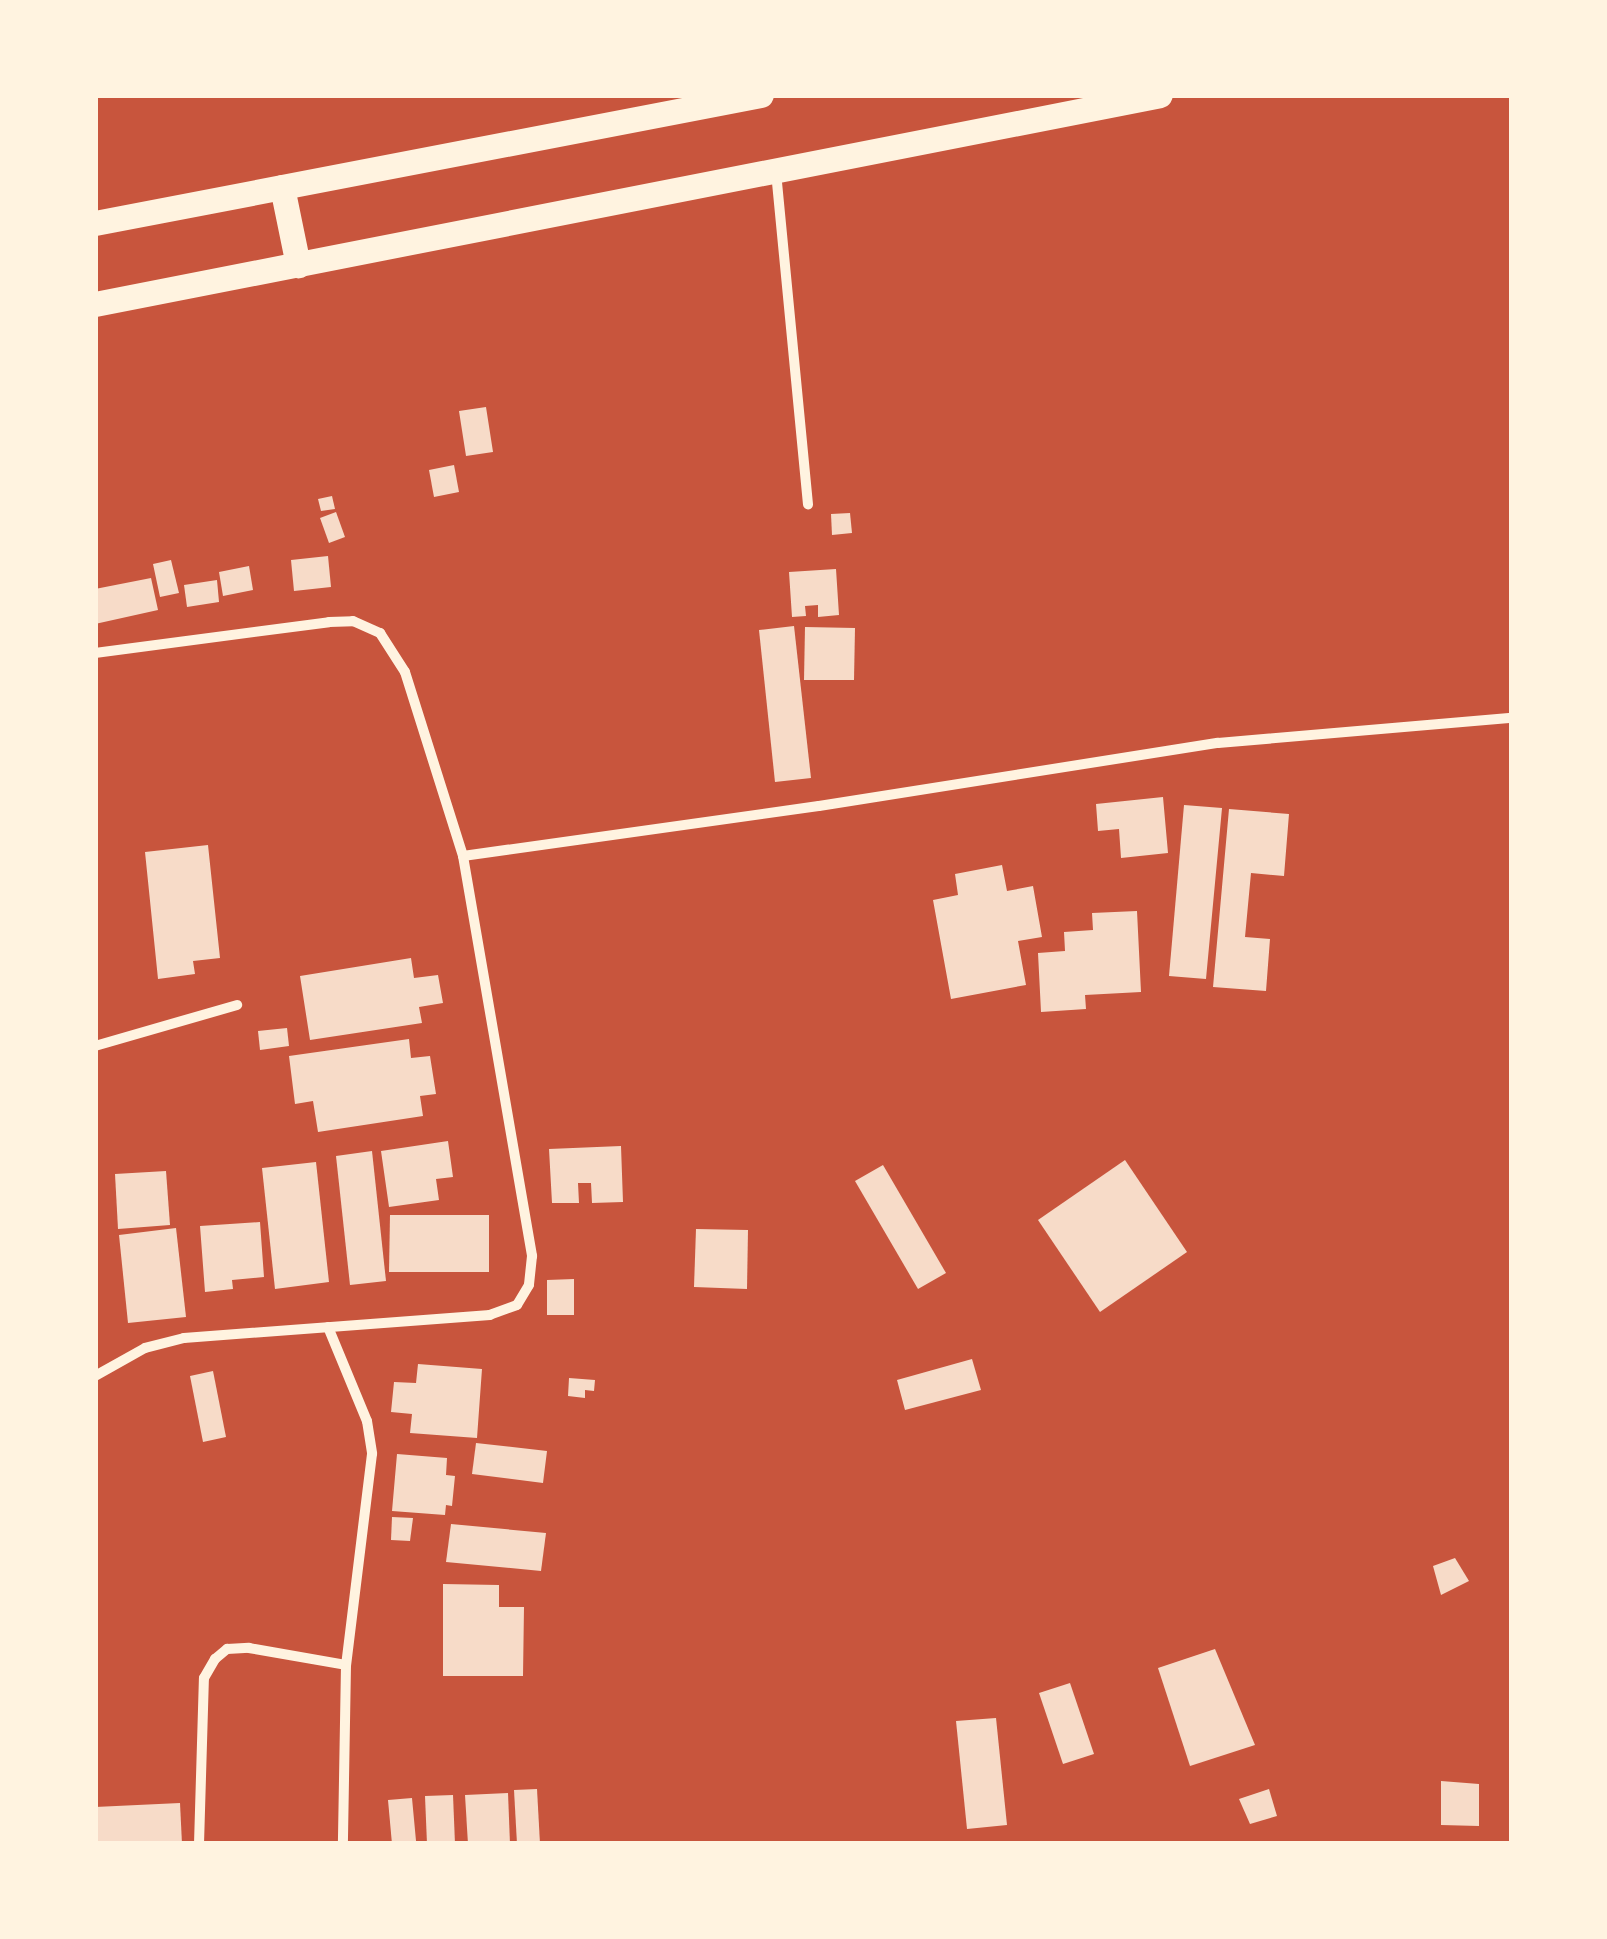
<!DOCTYPE html>
<html>
<head>
<meta charset="utf-8">
<style>
	body { margin:0 }
	#map { position:relative; width:1607px; height:1939px; overflow:hidden; background:#c8553d; font-family:Lora,serif }
	div>[style] { position:absolute }
	.building>* { inset:0; background:#f7dbc8 }
	.minor>* { height:10px; margin:-5px; padding:0 5px; transform-origin:5px; border-radius:5px; background:#fff3e0 }
	.primary>* { height:25px; margin:-12.5px; padding:0 12.5px; transform-origin:12.5px; border-radius:12.5px; background:#fff3e0 }
	span { translate:-50% -50%; white-space:nowrap; text-align:center; line-height:1.15; -webkit-text-stroke:10px #fff3e0; paint-order:stroke }
	.frame { position:absolute; inset:0; border:98px solid #fff3e0; pointer-events:none }
</style>
</head>
<body>
<div id="map">
	<div class="building">
		<div style="clip-path:polygon(486px 407px,493px 452px,466px 456px,459px 411px)"></div>
		<div style="clip-path:polygon(454px 465px,459px 492px,434px 497px,429px 470px)"></div>
		<div style="clip-path:polygon(332px 496px,335px 509px,321px 511px,318px 499px)"></div>
		<div style="clip-path:polygon(336px 512px,345px 537px,329px 543px,320px 518px)"></div>
		<div style="clip-path:polygon(850px 513px,852px 533px,832px 535px,831px 514px)"></div>
		<div style="clip-path:polygon(328px 556px,331px 587px,294px 591px,291px 560px)"></div>
		<div style="clip-path:polygon(171px 560px,179px 593px,160px 597px,153px 564px)"></div>
		<div style="clip-path:polygon(249px 566px,253px 590px,223px 596px,219px 572px)"></div>
		<div style="clip-path:polygon(836px 569px,839px 615px,818px 617px,818px 605px,805px 606px,806px 616px,792px 617px,789px 572px)"></div>
		<div style="clip-path:polygon(151px 578px,158px 610px,95px 624px,95px 589px)"></div>
		<div style="clip-path:polygon(217px 580px,219px 602px,187px 607px,184px 585px)"></div>
		<div style="clip-path:polygon(794px 626px,811px 778px,775px 782px,759px 630px)"></div>
		<div style="clip-path:polygon(805px 627px,855px 628px,854px 680px,804px 680px)"></div>
		<div style="clip-path:polygon(1163px 797px,1168px 853px,1121px 858px,1119px 829px,1098px 831px,1096px 804px)"></div>
		<div style="clip-path:polygon(1184px 805px,1222px 808px,1206px 979px,1169px 976px)"></div>
		<div style="clip-path:polygon(1229px 809px,1289px 814px,1284px 876px,1251px 873px,1245px 937px,1270px 939px,1266px 991px,1213px 987px)"></div>
		<div style="clip-path:polygon(208px 845px,220px 958px,193px 961px,195px 974px,158px 979px,145px 852px)"></div>
		<div style="clip-path:polygon(1002px 865px,1007px 891px,1033px 886px,1042px 937px,1018px 941px,1026px 985px,951px 999px,933px 900px,958px 895px,955px 874px)"></div>
		<div style="clip-path:polygon(1137px 911px,1141px 992px,1085px 995px,1086px 1009px,1041px 1012px,1038px 953px,1065px 951px,1064px 932px,1093px 930px,1092px 913px)"></div>
		<div style="clip-path:polygon(411px 958px,414px 978px,438px 975px,443px 1003px,419px 1007px,422px 1023px,310px 1040px,300px 976px)"></div>
		<div style="clip-path:polygon(287px 1028px,289px 1046px,260px 1050px,258px 1031px)"></div>
		<div style="clip-path:polygon(409px 1039px,411px 1058px,430px 1056px,436px 1094px,420px 1096px,423px 1116px,318px 1132px,313px 1101px,295px 1104px,289px 1056px)"></div>
		<div style="clip-path:polygon(448px 1141px,453px 1177px,436px 1179px,439px 1200px,389px 1207px,381px 1151px)"></div>
		<div style="clip-path:polygon(621px 1146px,623px 1202px,592px 1203px,591px 1183px,578px 1183px,579px 1203px,552px 1203px,549px 1149px)"></div>
		<div style="clip-path:polygon(372px 1151px,386px 1281px,350px 1285px,336px 1156px)"></div>
		<div style="clip-path:polygon(1125px 1160px,1187px 1252px,1100px 1312px,1038px 1220px)"></div>
		<div style="clip-path:polygon(316px 1162px,329px 1282px,275px 1289px,262px 1168px)"></div>
		<div style="clip-path:polygon(883px 1165px,946px 1273px,918px 1289px,855px 1181px)"></div>
		<div style="clip-path:polygon(166px 1171px,170px 1225px,118px 1229px,115px 1174px)"></div>
		<div style="clip-path:polygon(390px 1215px,489px 1215px,489px 1272px,389px 1272px)"></div>
		<div style="clip-path:polygon(260px 1222px,264px 1277px,232px 1280px,233px 1289px,205px 1292px,200px 1226px)"></div>
		<div style="clip-path:polygon(176px 1228px,186px 1317px,128px 1323px,119px 1235px)"></div>
		<div style="clip-path:polygon(696px 1229px,748px 1230px,747px 1289px,694px 1287px)"></div>
		<div style="clip-path:polygon(574px 1279px,574px 1315px,547px 1315px,547px 1280px)"></div>
		<div style="clip-path:polygon(972px 1359px,981px 1390px,905px 1410px,897px 1380px)"></div>
		<div style="clip-path:polygon(418px 1364px,482px 1369px,477px 1438px,410px 1433px,412px 1414px,391px 1412px,394px 1382px,416px 1383px)"></div>
		<div style="clip-path:polygon(213px 1371px,226px 1437px,203px 1442px,190px 1376px)"></div>
		<div style="clip-path:polygon(569px 1378px,595px 1380px,594px 1391px,585px 1390px,585px 1398px,568px 1396px)"></div>
		<div style="clip-path:polygon(476px 1443px,547px 1451px,543px 1483px,472px 1474px)"></div>
		<div style="clip-path:polygon(397px 1454px,447px 1458px,446px 1475px,455px 1476px,452px 1506px,446px 1505px,445px 1515px,392px 1511px)"></div>
		<div style="clip-path:polygon(392px 1517px,413px 1518px,410px 1541px,391px 1540px)"></div>
		<div style="clip-path:polygon(451px 1524px,546px 1533px,541px 1571px,446px 1562px)"></div>
		<div style="clip-path:polygon(1455px 1558px,1469px 1581px,1441px 1595px,1433px 1566px)"></div>
		<div style="clip-path:polygon(443px 1584px,499px 1585px,499px 1607px,524px 1607px,523px 1676px,443px 1676px)"></div>
		<div style="clip-path:polygon(1215px 1649px,1255px 1745px,1190px 1766px,1158px 1668px)"></div>
		<div style="clip-path:polygon(1070px 1683px,1094px 1754px,1063px 1764px,1039px 1693px)"></div>
		<div style="clip-path:polygon(996px 1718px,1007px 1825px,967px 1829px,956px 1721px)"></div>
		<div style="clip-path:polygon(1441px 1781px,1479px 1784px,1479px 1826px,1441px 1825px)"></div>
		<div style="clip-path:polygon(537px 1789px,540px 1844px,517px 1844px,514px 1790px)"></div>
		<div style="clip-path:polygon(1269px 1789px,1277px 1816px,1250px 1824px,1239px 1799px)"></div>
		<div style="clip-path:polygon(508px 1793px,510px 1844px,468px 1844px,465px 1795px)"></div>
		<div style="clip-path:polygon(453px 1795px,455px 1844px,427px 1844px,425px 1796px)"></div>
		<div style="clip-path:polygon(412px 1798px,416px 1841px,392px 1844px,388px 1800px)"></div>
		<div style="clip-path:polygon(180px 1803px,182px 1844px,95px 1844px,95px 1807px)"></div>
	</div>
	<div class="minor">
		<div style="left:776px;top:172px;width:334px;rotate:84.5deg"></div>
		<div style="left:95px;top:653px;width:236px;rotate:-7.5deg"></div>
		<div style="left:329px;top:622px;width:24px;rotate:-2deg"></div>
		<div style="left:353px;top:621px;width:30px;rotate:24deg"></div>
		<div style="left:380px;top:633px;width:46px;rotate:57.3deg"></div>
		<div style="left:405px;top:672px;width:193px;rotate:72.5deg"></div>
		<div style="left:463px;top:856px;width:406px;rotate:80.2deg"></div>
		<div style="left:532px;top:1256px;width:29px;rotate:96deg"></div>
		<div style="left:529px;top:1285px;width:23px;rotate:121deg"></div>
		<div style="left:517px;top:1305px;width:29px;rotate:160deg"></div>
		<div style="left:490px;top:1315px;width:307px;rotate:175.7deg"></div>
		<div style="left:184px;top:1338px;width:40px;rotate:165.6deg"></div>
		<div style="left:145px;top:1348px;width:57px;rotate:150.8deg"></div>
		<div style="left:463px;top:856px;width:359px;rotate:-8deg"></div>
		<div style="left:819px;top:806px;width:404px;rotate:-9deg"></div>
		<div style="left:1218px;top:743px;width:295px;rotate:-4.9deg"></div>
		<div style="left:95px;top:1046px;width:148px;rotate:-16.1deg"></div>
		<div style="left:328px;top:1327px;width:102px;rotate:67.5deg"></div>
		<div style="left:367px;top:1421px;width:33px;rotate:81deg"></div>
		<div style="left:372px;top:1454px;width:213px;rotate:97deg"></div>
		<div style="left:346px;top:1665px;width:179px;rotate:91deg"></div>
		<div style="left:199px;top:1844px;width:166px;rotate:-88.3deg"></div>
		<div style="left:204px;top:1678px;width:22px;rotate:-60deg"></div>
		<div style="left:215px;top:1659px;width:16px;rotate:-40deg"></div>
		<div style="left:227px;top:1649px;width:22px;rotate:-3deg"></div>
		<div style="left:249px;top:1648px;width:98px;rotate:9.9deg"></div>
	</div>
	<div class="primary">
		<div style="left:282px;top:187px;width:80px;rotate:78.4deg"></div>
		<div style="left:95px;top:223px;width:678px;rotate:-10.88deg"></div>
		<div style="left:95px;top:304px;width:1085px;rotate:-11.1deg"></div>
	</div>
	<div class="frame"></div>
</div>
</body>
</html>
